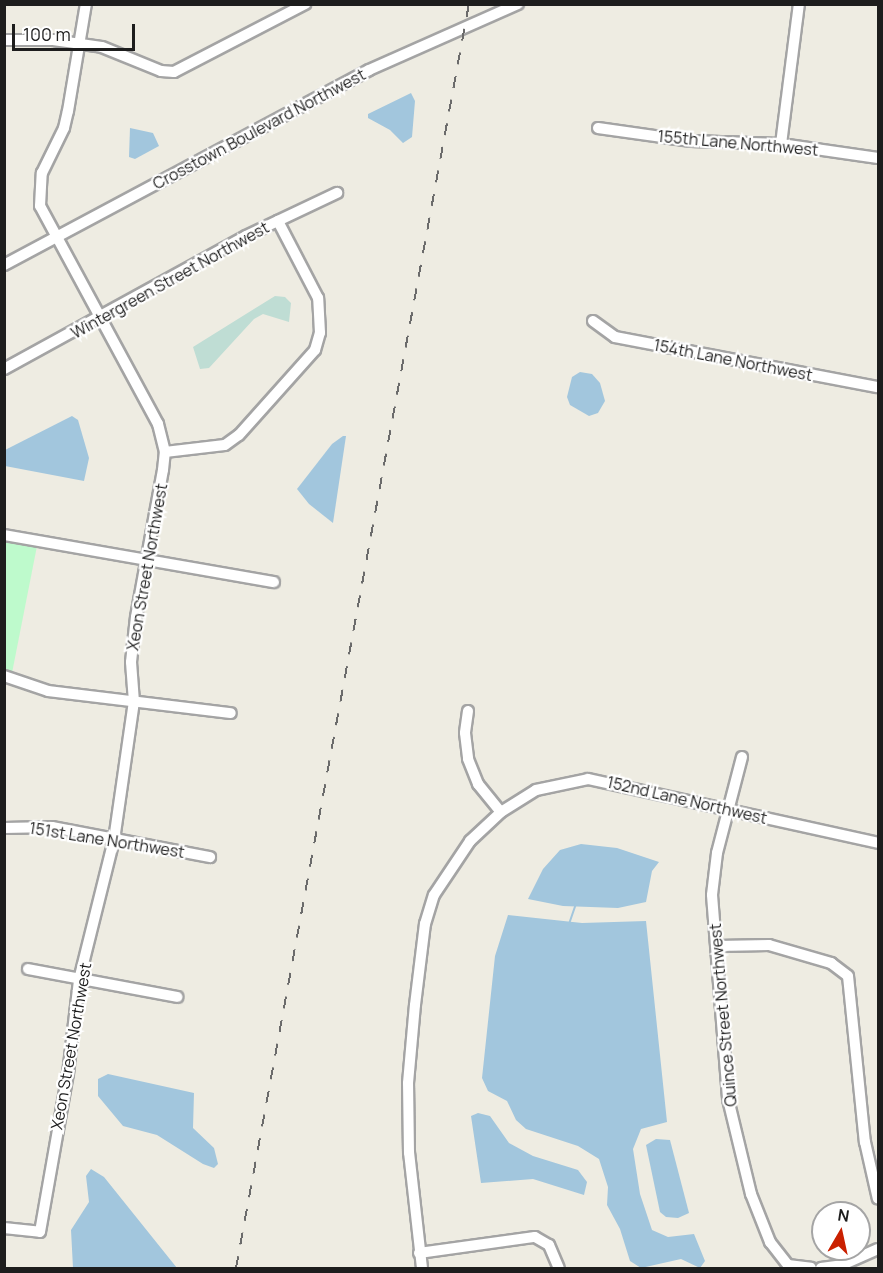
<!DOCTYPE html>
<html>
<head>
<meta charset="utf-8">
<style>
	body { margin:0 }
	#map { position:relative; width:883px; height:1273px; overflow:hidden; background:#eeece2; font-family:Manrope,sans-serif }
	div>[style] { position:absolute }
	.wetland>* { inset:0; background:#bfddd4 }
	.park>* { inset:0; background:#befacc }
	.water>* { inset:0; background:#a2c6dd }
	.stream>* { height:2px; margin:-1px; padding:0 1px; transform-origin:1px; border-radius:1px; background:#a2c6dd }
	.roads { filter:drop-shadow(2px 0 #a4a4a4) drop-shadow(-2px 0 #a4a4a4) drop-shadow(0 2px #a4a4a4) drop-shadow(0 -2px #a4a4a4) }
	.minor>* { height:10px; margin:-5px; padding:0 5px; transform-origin:5px; border-radius:5px; background:#fff }
	.rail>* { height:2px; margin-top:-1px; transform-origin:0; background:repeating-linear-gradient(90deg,#6b6b6b 0 12px,transparent 0 24px) }
	span { translate:-50% -50%; white-space:nowrap; text-align:center; line-height:1.15; -webkit-text-stroke:4.5px #fff; paint-order:stroke }
	.street-label { font-size:16px; color:#1d1d1d }
	.frame { position:absolute; inset:0; border:6px solid #1d1d1d; pointer-events:none }
	.north { position:absolute; left:811px; top:1201px; width:60px; height:60px; box-sizing:border-box; background:#fff; border:2px solid #a5a5a5; border-radius:50%; rotate:9deg; font-size:16px; font-weight:700; line-height:24px; text-align:center; color:#1d1d1d }
	.north::after { content:''; display:block; margin:auto; width:21px; height:27px; background:#ca2000; clip-path:polygon(50% 0,100% 100%,50% 72%,0 100%) }
	.scale { position:absolute; left:12px; top:24px; width:123px; height:27px; box-sizing:border-box; border:3px solid #1d1d1d; border-top:0; padding-left:8px; font-size:18px; line-height:21px; white-space:nowrap; color:#1d1d1d; -webkit-text-stroke:4px #fff; paint-order:stroke }
</style>
</head>
<body>
<div id="map">
	<div class="wetland">
		<div style="clip-path:polygon(275px 296px,285px 297px,291px 303px,289px 322px,263px 314px,254px 319px,209px 368px,200px 369px,193px 347px)"></div>
	</div>
	<div class="park">
		<div style="clip-path:polygon(4px 540px,37px 546px,12px 673px,5px 670px)"></div>
	</div>
	<div class="water">
		<div style="clip-path:polygon(411px 93px,415px 101px,412px 137px,403px 143px,390px 130px,368px 118px,368px 114px)"></div>
		<div style="clip-path:polygon(130px 128px,153px 133px,159px 146px,135px 159px,129px 157px)"></div>
		<div style="clip-path:polygon(580px 372px,592px 374px,600px 383px,605px 401px,598px 413px,589px 416px,570px 405px,567px 397px,572px 377px)"></div>
		<div style="clip-path:polygon(72px 416px,78px 420px,89px 458px,84px 481px,5px 466px,5px 450px)"></div>
		<div style="clip-path:polygon(343px 436px,346px 436px,333px 523px,309px 504px,297px 489px,332px 444px)"></div>
		<div style="clip-path:polygon(581px 844px,617px 848px,659px 862px,652px 871px,646px 902px,618px 908px,563px 906px,528px 899px,543px 869px,560px 850px)"></div>
		<div style="clip-path:polygon(508px 915px,582px 923px,646px 921px,667px 1122px,641px 1129px,633px 1149px,640px 1194px,652px 1230px,668px 1237px,694px 1234px,705px 1261px,700px 1268px,681px 1259px,641px 1268px,630px 1261px,620px 1229px,607px 1205px,608px 1187px,599px 1159px,578px 1146px,526px 1129px,516px 1120px,507px 1101px,488px 1091px,482px 1078px,495px 956px)"></div>
		<div style="clip-path:polygon(108px 1074px,194px 1093px,193px 1128px,214px 1148px,218px 1164px,214px 1168px,203px 1164px,157px 1135px,123px 1126px,98px 1096px,98px 1079px)"></div>
		<div style="clip-path:polygon(478px 1113px,490px 1116px,509px 1143px,533px 1156px,578px 1170px,587px 1182px,584px 1195px,533px 1179px,481px 1183px,471px 1116px)"></div>
		<div style="clip-path:polygon(656px 1139px,670px 1140px,689px 1213px,678px 1218px,666px 1217px,660px 1212px,646px 1145px)"></div>
		<div style="clip-path:polygon(91px 1169px,104px 1177px,177px 1268px,73px 1268px,71px 1230px,89px 1202px,86px 1176px)"></div>
	</div>
	<div class="stream">
		<div style="left:569px;top:924px;width:21px;rotate:-71deg"></div>
	</div>
	<div class="roads">
		<div class="minor">
			<div style="left:4px;top:40px;width:49px"></div>
			<div style="left:53px;top:40px;width:49px;rotate:8.1deg"></div>
			<div style="left:102px;top:47px;width:64px;rotate:22.1deg"></div>
			<div style="left:161px;top:71px;width:13px;rotate:4deg"></div>
			<div style="left:174px;top:72px;width:148px;rotate:-27.4deg"></div>
			<div style="left:598px;top:128px;width:94px;rotate:8deg"></div>
			<div style="left:691px;top:141px;width:90px;rotate:1.9deg"></div>
			<div style="left:781px;top:144px;width:98px;rotate:8.2deg"></div>
			<div style="left:781px;top:144px;width:141px;rotate:-82.7deg"></div>
			<div style="left:4px;top:265px;width:414px;rotate:-28.1deg"></div>
			<div style="left:369px;top:70px;width:163px;rotate:-23.9deg"></div>
			<div style="left:593px;top:321px;width:27px;rotate:36deg"></div>
			<div style="left:615px;top:337px;width:268px;rotate:10.8deg"></div>
			<div style="left:4px;top:369px;width:276px;rotate:-28.8deg"></div>
			<div style="left:246px;top:236px;width:101px;rotate:-25.3deg"></div>
			<div style="left:165px;top:452px;width:60px;rotate:-6.7deg"></div>
			<div style="left:225px;top:445px;width:17px;rotate:-36deg"></div>
			<div style="left:239px;top:435px;width:114px;rotate:-48.2deg"></div>
			<div style="left:315px;top:350px;width:18px;rotate:-74deg"></div>
			<div style="left:320px;top:333px;width:35px;rotate:-93deg"></div>
			<div style="left:318px;top:298px;width:87px;rotate:-117.5deg"></div>
			<div style="left:4px;top:535px;width:274px;rotate:9.9deg"></div>
			<div style="left:4px;top:676px;width:46px;rotate:18.8deg"></div>
			<div style="left:48px;top:691px;width:184px;rotate:6.9deg"></div>
			<div style="left:468px;top:711px;width:22px;rotate:98deg"></div>
			<div style="left:465px;top:733px;width:26px;rotate:83deg"></div>
			<div style="left:468px;top:759px;width:27px;rotate:68deg"></div>
			<div style="left:478px;top:784px;width:36px;rotate:51deg"></div>
			<div style="left:742px;top:757px;width:99px;rotate:104.6deg"></div>
			<div style="left:717px;top:853px;width:42px;rotate:96.8deg"></div>
			<div style="left:712px;top:895px;width:205px;rotate:85.5deg"></div>
			<div style="left:728px;top:1099px;width:98px;rotate:76.4deg"></div>
			<div style="left:751px;top:1194px;width:52px;rotate:68.4deg"></div>
			<div style="left:770px;top:1242px;width:29px;rotate:52deg"></div>
			<div style="left:4px;top:828px;width:48px;rotate:-1.2deg"></div>
			<div style="left:52px;top:827px;width:161px;rotate:10.8deg"></div>
			<div style="left:718px;top:946px;width:51px;rotate:-1.1deg"></div>
			<div style="left:769px;top:945px;width:65px;rotate:16.2deg"></div>
			<div style="left:831px;top:963px;width:21px;rotate:37deg"></div>
			<div style="left:848px;top:976px;width:167px;rotate:84.2deg"></div>
			<div style="left:865px;top:1142px;width:58px;rotate:77.2deg"></div>
			<div style="left:28px;top:969px;width:152px;rotate:10.6deg"></div>
			<div style="left:4px;top:1228px;width:36px;rotate:6deg"></div>
			<div style="left:40px;top:1232px;width:160px;rotate:-80deg"></div>
			<div style="left:68px;top:1074px;width:95px;rotate:-83.3deg"></div>
			<div style="left:79px;top:980px;width:144px;rotate:-76deg"></div>
			<div style="left:114px;top:840px;width:139px;rotate:-81.8deg"></div>
			<div style="left:134px;top:702px;width:40px;rotate:-94.3deg"></div>
			<div style="left:131px;top:662px;width:45px;rotate:-83.7deg"></div>
			<div style="left:136px;top:617px;width:149px;rotate:-79.6deg"></div>
			<div style="left:163px;top:470px;width:18px;rotate:-84deg"></div>
			<div style="left:165px;top:452px;width:29px;rotate:-104deg"></div>
			<div style="left:158px;top:424px;width:248px;rotate:-118.4deg"></div>
			<div style="left:40px;top:206px;width:33px;rotate:-87deg"></div>
			<div style="left:42px;top:173px;width:50px;rotate:-63.9deg"></div>
			<div style="left:64px;top:128px;width:17px;rotate:-77deg"></div>
			<div style="left:68px;top:111px;width:109px;rotate:-80.5deg"></div>
			<div style="left:419px;top:1253px;width:117px;rotate:-7.9deg"></div>
			<div style="left:535px;top:1237px;width:16px;rotate:30deg"></div>
			<div style="left:549px;top:1245px;width:25px;rotate:67deg"></div>
			<div style="left:788px;top:1265px;width:23px;rotate:7deg"></div>
			<div style="left:422px;top:1268px;width:116px;rotate:-96.4deg"></div>
			<div style="left:409px;top:1153px;width:70px;rotate:-90.8deg"></div>
			<div style="left:408px;top:1083px;width:78px;rotate:-84.9deg"></div>
			<div style="left:415px;top:1005px;width:82px;rotate:-83deg"></div>
			<div style="left:425px;top:924px;width:30px;rotate:-73deg"></div>
			<div style="left:434px;top:895px;width:65px;rotate:-56.3deg"></div>
			<div style="left:470px;top:841px;width:42px;rotate:-43.1deg"></div>
			<div style="left:501px;top:812px;width:41px;rotate:-32.2deg"></div>
			<div style="left:536px;top:790px;width:53px;rotate:-11.9deg"></div>
			<div style="left:588px;top:779px;width:297px;rotate:12.4deg"></div>
			<div style="left:821px;top:1268px;width:21px;rotate:-8deg"></div>
			<div style="left:842px;top:1265px;width:39px;rotate:-24deg"></div>
		</div>
	</div>
	<div class="rail">
		<div style="left:236px;top:1268px;width:1285px;rotate:-79.56deg"></div>
	</div>
	<div class="street-label">
		<span style="left:259px;top:129px;rotate:-28deg">Crosstown Boulevard Northwest</span>
		<span style="left:738px;top:143px;rotate:5deg">155th Lane Northwest</span>
		<span style="left:170px;top:280px;rotate:-29deg">Wintergreen Street Northwest</span>
		<span style="left:733px;top:360px;rotate:11deg">154th Lane Northwest</span>
		<span style="left:147px;top:567px;rotate:-80deg">Xeon Street Northwest</span>
		<span style="left:687px;top:800px;rotate:13deg">152nd Lane Northwest</span>
		<span style="left:107px;top:840px;rotate:9deg">151st Lane Northwest</span>
		<span style="left:723px;top:1015px;rotate:-95deg">Quince Street Northwest</span>
		<span style="left:71px;top:1046px;rotate:-80deg">Xeon Street Northwest</span>
	</div>
	<div class="frame"></div>
	<div class="north">N</div>
	<div class="scale">100 m</div>
</div>
</body>
</html>
